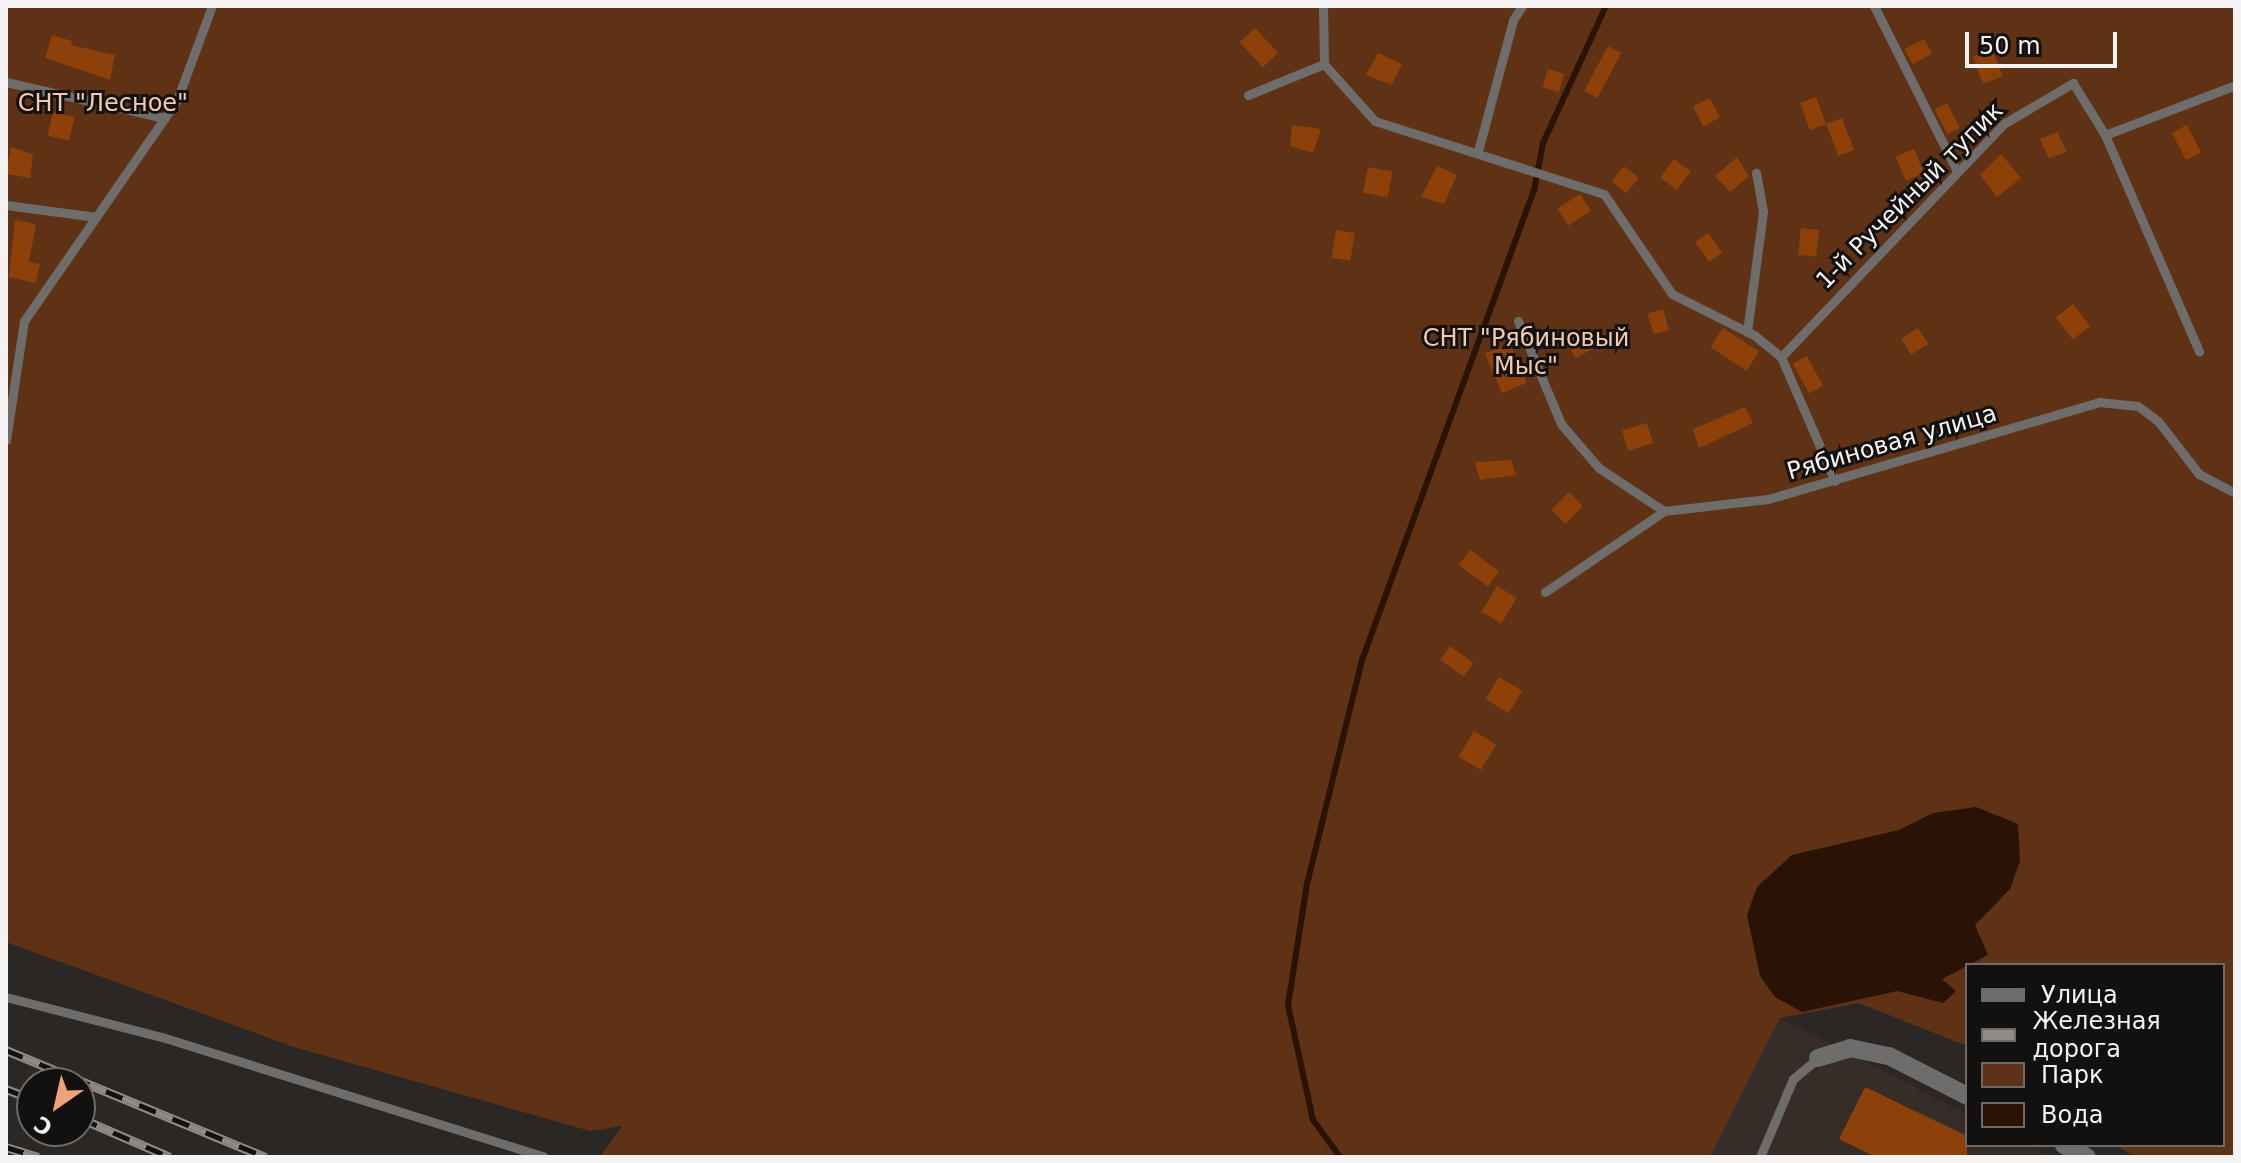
<!DOCTYPE html>
<html>
<head>
<meta charset="utf-8">
<style>
	body { margin:0 }
	#map { position:relative; width:2241px; height:1163px; overflow:hidden; background:#2b2725; font-family:"DejaVu Sans",sans-serif }
	div>[style] { position:absolute }
	.built>* { inset:0; background:#372d28 }
	.green>* { inset:0; background:#5f3216 }
	.water>* { inset:0; background:#2a1204 }
	.stream>* { height:6px; margin:-3px; padding:0 3px; transform-origin:3px; border-radius:3px; background:#2a1204 }
	.building>* { inset:0; background:#8d4108; transform-origin:0 0 }
	.service>* { height:9px; margin:-4.5px; padding:0 4.5px; transform-origin:4.5px; border-radius:4.5px; background:#6f6d6c }
	.minor>* { height:18px; margin:-9px; padding:0 9px; transform-origin:9px; border-radius:9px; background:#6f6d6c }
	.rail>* { height:9px; margin-top:-4.5px; transform-origin:0; background:repeating-linear-gradient(90deg,#121110 0 18px,#8e8b89 0 36px); box-sizing:border-box; border-block:2px solid #8e8b89 }
	span { translate:-50% -50%; white-space:nowrap; text-align:center; line-height:1.15; -webkit-text-stroke:6px #121110; paint-order:stroke }
	.park-label { font-size:24px; color:#f5c9b1 }
	.street-label { font-size:24px; color:#f5f3f1 }
	.frame { position:absolute; inset:0; border:8px solid #f5f3f1; pointer-events:none }
	.legend { position:absolute; left:1965px; top:963px; width:260px; height:184px; box-sizing:border-box; background:#121110; border:2px solid #6d6b6a; margin:0; padding:10px 14px; list-style:none; font-size:24px; color:#f5f3f1 }
	.legend li { display:flex; align-items:center; gap:16px; height:40px }
	.legend b { width:40px; border:2px solid #6d6b6a }
	.north { position:absolute; left:16px; top:1067px; width:80px; height:80px; box-sizing:border-box; background:#121110; border:2px solid #6d6b6a; border-radius:50%; rotate:214deg; font-size:22px; font-weight:700; line-height:32px; text-align:center; color:#f5f3f1 }
	.north::after { content:''; display:block; margin:auto; width:28px; height:36px; background:#efa378; clip-path:polygon(50% 0,100% 100%,50% 72%,0 100%) }
	.scale { position:absolute; left:1965px; top:32px; width:152px; height:36px; box-sizing:border-box; border:4px solid #f5f3f1; border-top:0; padding-left:10px; font-size:24px; line-height:28px; white-space:nowrap; color:#f5f3f1; -webkit-text-stroke:6px #121110; paint-order:stroke }
</style>
</head>
<body>
<div id="map">
	<div class="built">
		<div style="clip-path:polygon(1780px 1018px,1967px 1114px,1967px 1145px,2027px 1145px,2051px 1157px,1710px 1157px)"></div>
	</div>
	<div class="green">
		<div style="clip-path:polygon(6px 6px,2235px 6px,2235px 1157px,2137px 1157px,2115px 1145px,2223px 1145px,2223px 965px,1967px 965px,1967px 1046px,1859px 1003px,1780px 1018px,1710px 1157px,600px 1157px,622px 1126px,590px 1131px,294px 1047px,6px 942px)"></div>
	</div>
	<div class="water">
		<div style="clip-path:polygon(1976px 807px,2018px 824px,2020px 861px,2010px 889px,1975px 925px,1988px 955px,1942px 979px,1956px 991px,1943px 1003px,1897px 991px,1802px 1012px,1775px 997px,1760px 976px,1747px 915px,1757px 887px,1792px 855px,1899px 830px,1933px 813px)"></div>
	</div>
	<div class="stream">
		<div style="left:1340px;top:1157px;width:46px;rotate:-126.1deg"></div>
		<div style="left:1313px;top:1120px;width:118px;rotate:-102.3deg"></div>
		<div style="left:1288px;top:1005px;width:122px;rotate:-81.1deg"></div>
		<div style="left:1307px;top:884px;width:231px;rotate:-76.2deg"></div>
		<div style="left:1362px;top:660px;width:500px;rotate:-69.9deg"></div>
		<div style="left:1534px;top:191px;width:49px;rotate:-79.4deg"></div>
		<div style="left:1543px;top:143px;width:151px;rotate:-65.3deg"></div>
	</div>
	<div class="building">
		<div style="left:1255px;top:28px;width:34px;height:21px;rotate:47deg"></div>
		<div style="clip-path:polygon(52px 35px,72px 41px,71px 45px,115px 55px,110px 80px,45px 58px)"></div>
		<div style="left:1924px;top:39px;width:17px;height:22px;rotate:62deg"></div>
		<div style="left:1608px;top:46px;width:15px;height:51px;rotate:28deg"></div>
		<div style="left:1992px;top:49px;width:29px;height:21px;rotate:68deg"></div>
		<div style="clip-path:polygon(1378px 53px,1402px 64px,1392px 85px,1366px 75px)"></div>
		<div style="left:1548px;top:69px;width:17px;height:19px;rotate:17deg"></div>
		<div style="left:1816px;top:97px;width:29px;height:17px;rotate:70deg"></div>
		<div style="left:1710px;top:98px;width:22px;height:19px;rotate:63deg"></div>
		<div style="left:1947px;top:103px;width:28px;height:14px;rotate:63deg"></div>
		<div style="left:53px;top:112px;width:22px;height:24px;rotate:13deg"></div>
		<div style="left:1842px;top:118px;width:34px;height:17px;rotate:69deg"></div>
		<div style="clip-path:polygon(1292px 125px,1321px 129px,1313px 153px,1290px 146px)"></div>
		<div style="left:2187px;top:125px;width:31px;height:17px;rotate:63deg"></div>
		<div style="clip-path:polygon(2057px 132px,2067px 152px,2049px 158px,2040px 139px)"></div>
		<div style="clip-path:polygon(11px 147px,33px 154px,30px 178px,6px 174px)"></div>
		<div style="left:1914px;top:149px;width:26px;height:20px;rotate:67deg"></div>
		<div style="clip-path:polygon(2001px 154px,2021px 178px,1997px 197px,1980px 175px)"></div>
		<div style="clip-path:polygon(1737px 157px,1749px 176px,1730px 192px,1715px 176px)"></div>
		<div style="left:1674px;top:159px;width:21px;height:23px;rotate:37deg"></div>
		<div style="clip-path:polygon(1437px 166px,1457px 175px,1444px 204px,1421px 197px)"></div>
		<div style="left:1624px;top:166px;width:19px;height:20px;rotate:39deg"></div>
		<div style="left:1368px;top:167px;width:25px;height:26px;rotate:11deg"></div>
		<div style="left:1580px;top:194px;width:20px;height:27px;rotate:57deg"></div>
		<div style="clip-path:polygon(15px 220px,36px 224px,29px 262px,40px 264px,36px 283px,9px 277px)"></div>
		<div style="left:1801px;top:228px;width:18px;height:27px;rotate:6deg"></div>
		<div style="left:1336px;top:230px;width:19px;height:28px;rotate:9deg"></div>
		<div style="left:1708px;top:233px;width:24px;height:16px;rotate:54deg"></div>
		<div style="left:2073px;top:304px;width:28px;height:22px;rotate:52deg"></div>
		<div style="left:1663px;top:309px;width:22px;height:16px;rotate:74deg"></div>
		<div style="left:1581px;top:328px;width:24px;height:19px;rotate:62deg"></div>
		<div style="left:1723px;top:328px;width:43px;height:23px;rotate:33deg"></div>
		<div style="left:1918px;top:328px;width:19px;height:20px;rotate:58deg"></div>
		<div style="left:1510px;top:343px;width:43px;height:27px;rotate:67deg"></div>
		<div style="left:1807px;top:356px;width:34px;height:16px;rotate:62deg"></div>
		<div style="clip-path:polygon(1745px 407px,1753px 423px,1699px 448px,1693px 429px)"></div>
		<div style="left:1647px;top:423px;width:21px;height:26px;rotate:73deg"></div>
		<div style="clip-path:polygon(1511px 460px,1516px 475px,1480px 480px,1475px 462px)"></div>
		<div style="left:1569px;top:492px;width:20px;height:25px;rotate:45deg"></div>
		<div style="left:1470px;top:550px;width:36px;height:19px;rotate:36deg"></div>
		<div style="left:1497px;top:586px;width:23px;height:30px;rotate:31deg"></div>
		<div style="left:1450px;top:646px;width:29px;height:17px;rotate:36deg"></div>
		<div style="left:1499px;top:677px;width:27px;height:26px;rotate:31deg"></div>
		<div style="left:1474px;top:731px;width:26px;height:30px;rotate:31deg"></div>
		<div style="clip-path:polygon(1865px 1087px,1967px 1136px,1967px 1157px,1876px 1157px,1839px 1139px)"></div>
	</div>
	<div class="service">
		<div style="left:1323px;top:6px;width:58px;rotate:89deg"></div>
		<div style="left:1324px;top:64px;width:76px;rotate:48.2deg"></div>
		<div style="left:1375px;top:121px;width:240px;rotate:17.7deg"></div>
		<div style="left:1604px;top:194px;width:121px;rotate:55.8deg"></div>
		<div style="left:1672px;top:294px;width:92px;rotate:26.6deg"></div>
		<div style="left:1754px;top:335px;width:35px;rotate:39deg"></div>
		<div style="left:1781px;top:357px;width:135px;rotate:66.5deg"></div>
		<div style="left:1874px;top:6px;width:185px;rotate:63.3deg"></div>
		<div style="left:6px;top:82px;width:163px;rotate:12.8deg"></div>
		<div style="left:1248px;top:95px;width:82px;rotate:-22.2deg"></div>
		<div style="left:2105px;top:135px;width:236px;rotate:66.5deg"></div>
		<div style="left:1478px;top:151px;width:136px;rotate:-75deg"></div>
		<div style="left:1513px;top:20px;width:17px;rotate:-57deg"></div>
		<div style="left:6px;top:205px;width:91px;rotate:7.6deg"></div>
		<div style="left:1518px;top:321px;width:112px;rotate:67.3deg"></div>
		<div style="left:1561px;top:424px;width:58px;rotate:49.2deg"></div>
		<div style="left:1599px;top:468px;width:78px;rotate:33.5deg"></div>
		<div style="left:1747px;top:332px;width:121px;rotate:-82.4deg"></div>
		<div style="left:1763px;top:212px;width:40px;rotate:-100deg"></div>
		<div style="left:1781px;top:357px;width:324px;rotate:-46.3deg"></div>
		<div style="left:2005px;top:123px;width:79px;rotate:-30.5deg"></div>
		<div style="left:2073px;top:83px;width:61px;rotate:58.4deg"></div>
		<div style="left:2105px;top:135px;width:139px;rotate:-21deg"></div>
		<div style="left:6px;top:440px;width:120px;rotate:-81.4deg"></div>
		<div style="left:24px;top:321px;width:269px;rotate:-55.3deg"></div>
		<div style="left:177px;top:100px;width:100px;rotate:-69.6deg"></div>
		<div style="left:1545px;top:592px;width:144px;rotate:-34.2deg"></div>
		<div style="left:1664px;top:511px;width:105px;rotate:-6.6deg"></div>
		<div style="left:1768px;top:499px;width:345px;rotate:-16.3deg"></div>
		<div style="left:2099px;top:402px;width:39px;rotate:6deg"></div>
		<div style="left:2138px;top:406px;width:25px;rotate:37deg"></div>
		<div style="left:2158px;top:421px;width:67px;rotate:52.3deg"></div>
		<div style="left:2199px;top:474px;width:41px;rotate:27.8deg"></div>
		<div style="left:6px;top:997px;width:161px;rotate:14.4deg"></div>
		<div style="left:162px;top:1037px;width:400px;rotate:17.4deg"></div>
		<div style="left:1760px;top:1157px;width:85px;rotate:-67.1deg"></div>
		<div style="left:1793px;top:1079px;width:33px;rotate:-40deg"></div>
	</div>
	<div class="minor">
		<div style="left:1818px;top:1058px;width:34px;rotate:-17deg"></div>
		<div style="left:1850px;top:1048px;width:40px;rotate:12deg"></div>
		<div style="left:1889px;top:1056px;width:88px;rotate:27.1deg"></div>
		<div style="left:2064px;top:1145px;width:26px;rotate:28deg"></div>
	</div>
	<div class="rail">
		<div style="left:6px;top:1050px;width:281px;rotate:22.4deg"></div>
		<div style="left:6px;top:1089px;width:28px;rotate:21deg"></div>
		<div style="left:80px;top:1118px;width:98px;rotate:23.4deg"></div>
		<div style="left:6px;top:1147px;width:34px;rotate:17deg"></div>
	</div>
	<div class="park-label">
		<span style="left:103px;top:104px">СНТ "Лесное"</span>
		<span style="left:1526px;top:353px">СНТ "Рябиновый<br>Мыс"</span>
	</div>
	<div class="street-label">
		<span style="left:1910px;top:196px;rotate:-45deg">1-й Ручейный тупик</span>
		<span style="left:1892px;top:443px;rotate:-16deg">Рябиновая улица</span>
	</div>
	<div class="frame"></div>
	<ul class="legend">
	<li><b style="height:10px;background:#6f6d6c"></b>Улица</li>
	<li><b style="height:10px;background:#8e8b89"></b>Железная дорога</li>
	<li><b style="height:22px;background:#5f3216"></b>Парк</li>
	<li><b style="height:22px;background:#2a1204"></b>Вода</li>
	</ul>
	<div class="north">С</div>
	<div class="scale">50 m</div>
</div>
</body>
</html>
